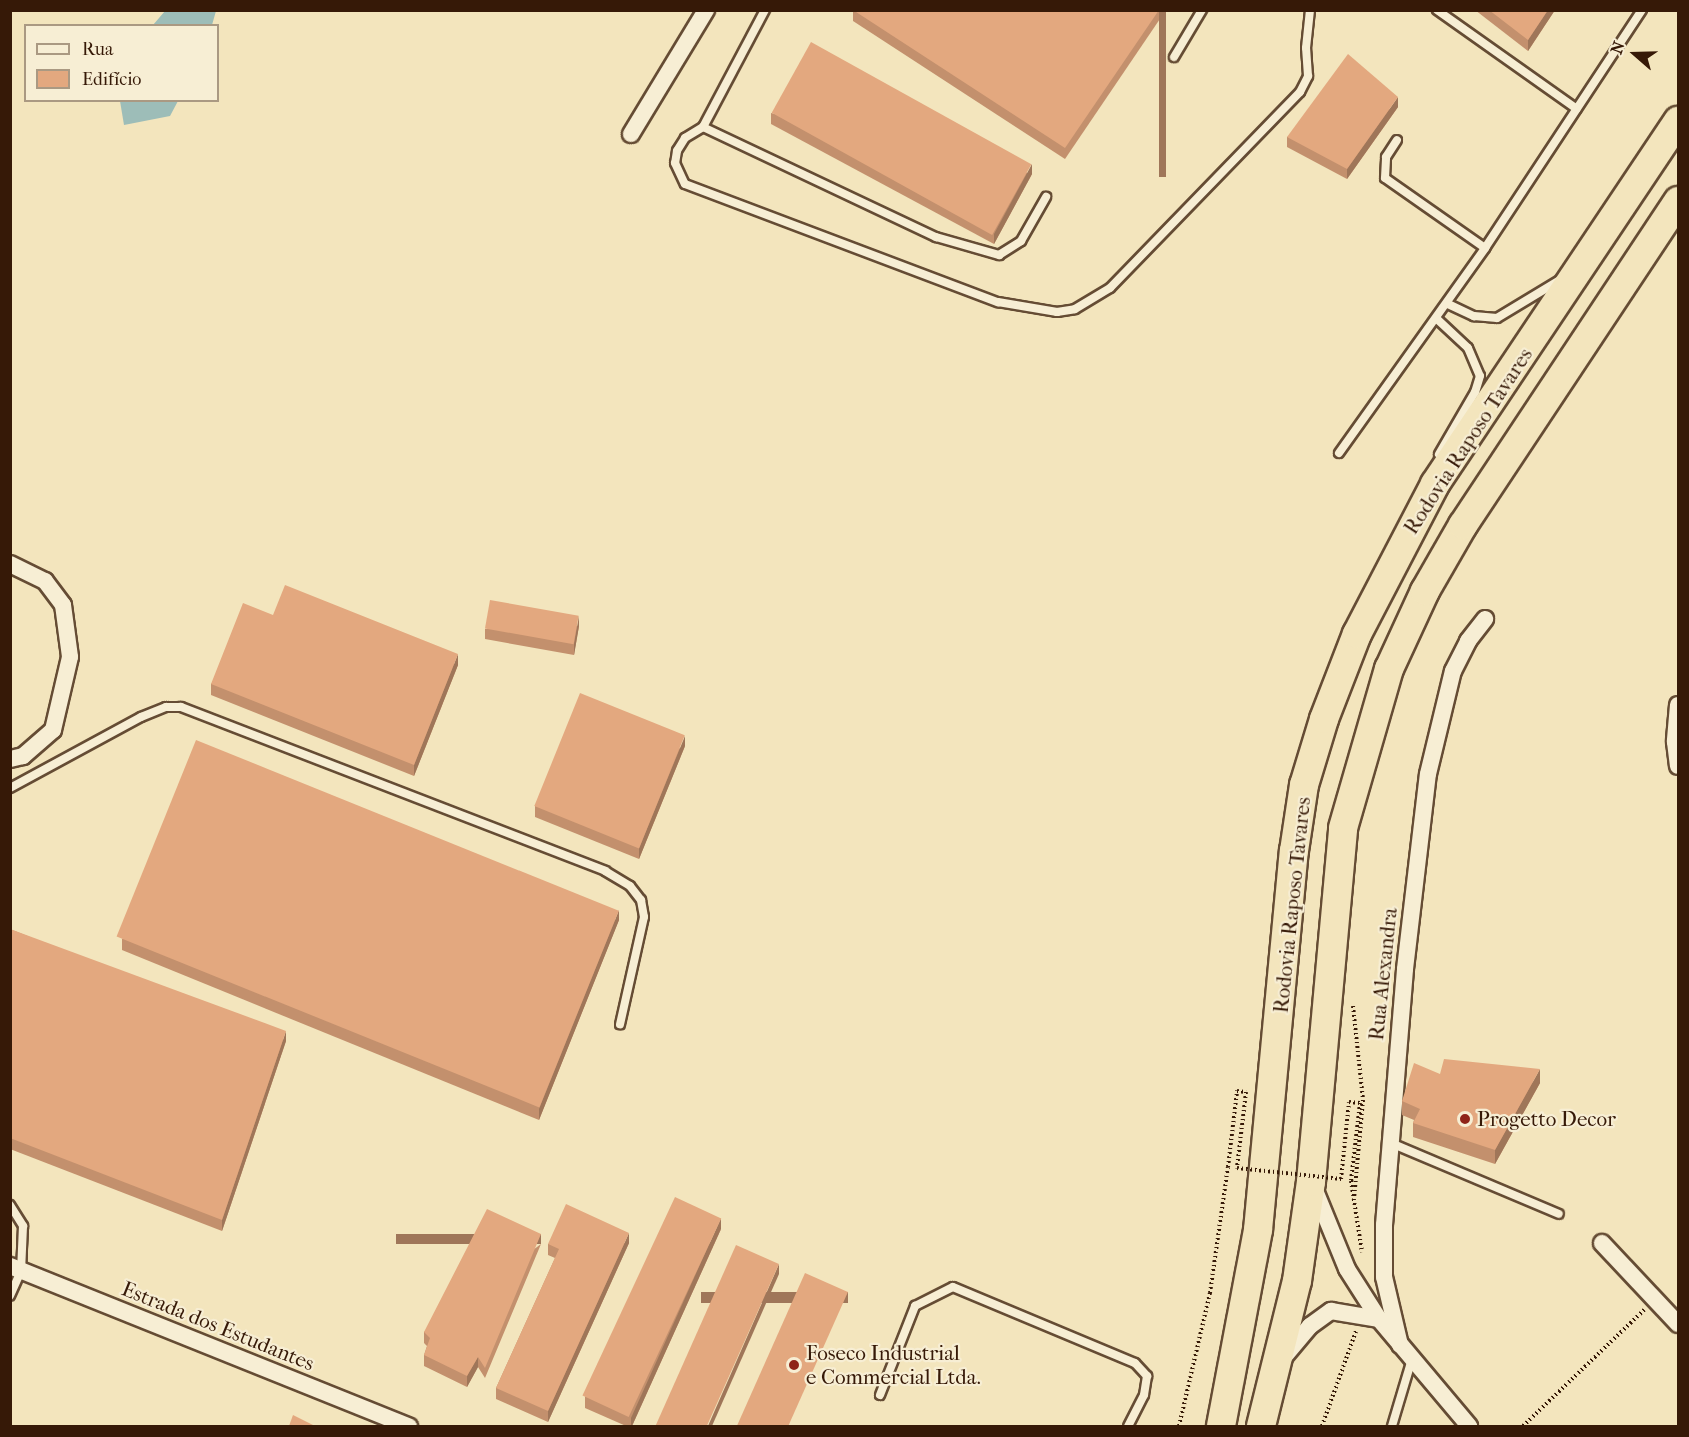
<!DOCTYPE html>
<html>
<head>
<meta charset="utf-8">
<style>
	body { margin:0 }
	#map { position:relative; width:1689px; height:1437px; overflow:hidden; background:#f3e5bd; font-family:"IM FELL French Canon",serif }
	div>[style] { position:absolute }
	.water>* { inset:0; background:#9dbdb8 }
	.path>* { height:4px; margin-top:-2px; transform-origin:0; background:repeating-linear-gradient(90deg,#361907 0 1.5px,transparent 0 4.5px) }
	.roads { filter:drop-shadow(2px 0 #654c34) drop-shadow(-2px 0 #654c34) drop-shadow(0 2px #654c34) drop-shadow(0 -2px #654c34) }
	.service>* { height:8px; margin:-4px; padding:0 4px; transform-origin:4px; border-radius:4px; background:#f7eed4 }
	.minor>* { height:16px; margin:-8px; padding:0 8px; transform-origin:8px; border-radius:8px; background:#f7eed4 }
	.motorway>* { height:28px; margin:-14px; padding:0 14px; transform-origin:14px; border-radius:14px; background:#f3e5bd }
	.path-bridge>* { height:4px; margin-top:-2px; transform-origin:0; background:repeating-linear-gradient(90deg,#361907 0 1.5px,transparent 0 4.5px) }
	.wall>* { inset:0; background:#c3906d }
	.shaded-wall>* { inset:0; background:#9f7659; transform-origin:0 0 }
	.building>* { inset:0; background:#e3a87f; transform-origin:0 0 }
	.dots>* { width:16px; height:16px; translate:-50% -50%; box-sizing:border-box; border:3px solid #f7eed4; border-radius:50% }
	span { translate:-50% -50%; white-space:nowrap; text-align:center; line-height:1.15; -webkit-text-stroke:4.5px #f7eed4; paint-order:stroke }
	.street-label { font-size:21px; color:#361907 }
	.poi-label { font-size:21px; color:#361907 }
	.left { translate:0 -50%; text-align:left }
	.frame { position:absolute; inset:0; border:12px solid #361907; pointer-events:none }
	.legend { position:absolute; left:24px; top:24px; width:195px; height:78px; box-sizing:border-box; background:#f7eed4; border:2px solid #aa9982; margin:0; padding:8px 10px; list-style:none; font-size:18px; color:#361907 }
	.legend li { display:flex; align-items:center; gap:12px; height:30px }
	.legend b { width:30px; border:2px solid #aa9982 }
	.north { position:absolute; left:1605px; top:24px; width:60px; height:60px; -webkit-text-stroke:4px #f7eed4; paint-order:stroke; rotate:290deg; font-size:16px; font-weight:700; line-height:24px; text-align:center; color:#361907 }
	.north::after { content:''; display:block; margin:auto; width:21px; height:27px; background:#361907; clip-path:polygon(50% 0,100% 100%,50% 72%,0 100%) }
</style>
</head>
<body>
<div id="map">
	<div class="water">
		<div style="clip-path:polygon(165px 11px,165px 10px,216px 11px,212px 25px,153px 25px)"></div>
		<div style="clip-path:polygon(120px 101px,120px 100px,178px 101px,170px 116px,124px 125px)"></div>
	</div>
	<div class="path">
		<div style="left:1353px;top:1006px;width:95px;rotate:83.9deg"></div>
		<div style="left:1363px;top:1100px;width:99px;rotate:95.2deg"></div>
		<div style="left:1351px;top:1181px;width:72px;rotate:81.2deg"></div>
		<div style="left:1179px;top:1426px;width:137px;rotate:-76.9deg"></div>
		<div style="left:1210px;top:1293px;width:127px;rotate:-81.9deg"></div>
		<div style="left:1322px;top:1426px;width:101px;rotate:-70.3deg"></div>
		<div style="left:1523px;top:1426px;width:168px;rotate:-43.8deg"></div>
	</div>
	<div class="roads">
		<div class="service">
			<div style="left:765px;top:10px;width:132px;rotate:117.9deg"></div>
			<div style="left:703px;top:127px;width:258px;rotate:25.3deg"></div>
			<div style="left:936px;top:237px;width:66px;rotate:15.9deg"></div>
			<div style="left:999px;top:255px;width:26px;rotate:-32deg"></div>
			<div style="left:1021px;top:241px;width:51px;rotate:-60.4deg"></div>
			<div style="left:1437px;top:10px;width:171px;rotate:35.3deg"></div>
			<div style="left:1174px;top:57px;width:55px;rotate:-59.2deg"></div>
			<div style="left:703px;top:127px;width:21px;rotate:149deg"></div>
			<div style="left:685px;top:138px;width:15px;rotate:122deg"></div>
			<div style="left:677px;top:151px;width:12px;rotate:99deg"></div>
			<div style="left:675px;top:163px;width:23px;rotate:65deg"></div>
			<div style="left:685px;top:184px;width:335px;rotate:20.7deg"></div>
			<div style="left:998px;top:302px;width:60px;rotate:9.6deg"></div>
			<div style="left:1057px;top:312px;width:18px;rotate:-9deg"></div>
			<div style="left:1075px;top:309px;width:41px;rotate:-31deg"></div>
			<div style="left:1110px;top:288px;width:273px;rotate:-45.9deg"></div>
			<div style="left:1300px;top:92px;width:18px;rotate:-63deg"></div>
			<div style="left:1308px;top:76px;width:28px;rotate:-94deg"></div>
			<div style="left:1306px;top:48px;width:38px;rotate:-84deg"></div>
			<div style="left:1485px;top:248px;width:285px;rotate:-56.6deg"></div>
			<div style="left:1448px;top:304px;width:29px;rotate:25deg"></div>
			<div style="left:1474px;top:316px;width:23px;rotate:5deg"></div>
			<div style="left:1497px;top:318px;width:74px;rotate:-31.1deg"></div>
			<div style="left:1437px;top:319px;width:42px;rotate:43.1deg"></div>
			<div style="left:1468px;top:348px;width:30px;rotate:67deg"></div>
			<div style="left:1480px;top:376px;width:17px;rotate:107deg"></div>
			<div style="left:1475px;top:392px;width:72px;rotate:120.1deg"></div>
			<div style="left:1339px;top:453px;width:252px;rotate:-54.5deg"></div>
			<div style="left:1485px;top:248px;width:122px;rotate:-145deg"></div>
			<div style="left:1385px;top:178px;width:21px;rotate:-87deg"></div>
			<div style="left:1386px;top:157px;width:20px;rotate:-57deg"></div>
			<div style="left:10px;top:788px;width:149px;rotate:-28.5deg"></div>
			<div style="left:141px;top:717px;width:27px;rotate:-22deg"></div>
			<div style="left:166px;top:707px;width:15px"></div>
			<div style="left:181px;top:707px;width:455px;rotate:21.1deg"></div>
			<div style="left:605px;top:871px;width:29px;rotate:31deg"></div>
			<div style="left:630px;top:886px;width:18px;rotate:52deg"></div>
			<div style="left:641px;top:900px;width:17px;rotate:80deg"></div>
			<div style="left:644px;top:917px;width:110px;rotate:102.6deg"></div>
			<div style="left:1391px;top:1143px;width:182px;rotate:22.9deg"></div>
			<div style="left:10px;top:1205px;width:25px;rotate:58deg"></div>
			<div style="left:23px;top:1226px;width:45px;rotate:92.5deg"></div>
			<div style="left:21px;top:1271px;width:27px;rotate:114deg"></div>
			<div style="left:880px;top:1395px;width:96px;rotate:-68.5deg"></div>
			<div style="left:915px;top:1306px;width:42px;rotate:-26.6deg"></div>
			<div style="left:953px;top:1287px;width:197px;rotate:22.7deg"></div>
			<div style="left:1135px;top:1363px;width:18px;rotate:47deg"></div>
			<div style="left:1147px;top:1376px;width:19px;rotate:99deg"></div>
			<div style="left:1144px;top:1395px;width:35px;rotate:117deg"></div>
			<div style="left:1392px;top:1426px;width:70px;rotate:-73.4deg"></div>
		</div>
		<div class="minor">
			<div style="left:631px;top:134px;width:145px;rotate:-58.8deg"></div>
			<div style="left:10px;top:564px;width:39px;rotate:26deg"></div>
			<div style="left:45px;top:581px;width:30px;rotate:53deg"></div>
			<div style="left:63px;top:605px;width:52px;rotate:82.3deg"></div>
			<div style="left:70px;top:657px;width:75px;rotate:103.1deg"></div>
			<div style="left:53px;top:730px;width:40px;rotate:139deg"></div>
			<div style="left:23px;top:756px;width:13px;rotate:167deg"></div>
			<div style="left:1678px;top:705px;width:37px;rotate:95deg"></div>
			<div style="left:1675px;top:742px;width:24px;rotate:83deg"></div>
			<div style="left:1314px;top:1188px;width:87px;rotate:67.8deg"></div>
			<div style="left:1347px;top:1269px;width:59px;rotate:57.4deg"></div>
			<div style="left:1379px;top:1319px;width:140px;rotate:49.9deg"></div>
			<div style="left:1602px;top:1243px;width:111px;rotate:46.8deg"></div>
			<div style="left:10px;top:1266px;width:430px;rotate:21.9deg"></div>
			<div style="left:1400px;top:1345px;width:70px;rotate:-103.2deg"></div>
			<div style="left:1384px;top:1277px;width:52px;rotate:-90deg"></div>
			<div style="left:1384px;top:1225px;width:257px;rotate:-85.3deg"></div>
			<div style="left:1405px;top:969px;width:196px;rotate:-83.3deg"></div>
			<div style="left:1428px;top:774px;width:106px;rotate:-76.4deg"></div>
			<div style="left:1453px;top:671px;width:34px;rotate:-63deg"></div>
			<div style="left:1468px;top:641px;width:28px;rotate:-52deg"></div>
			<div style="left:1283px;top:1358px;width:42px;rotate:-49.8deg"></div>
			<div style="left:1310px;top:1326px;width:26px;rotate:-36deg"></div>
			<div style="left:1331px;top:1311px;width:49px;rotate:9.5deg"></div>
		</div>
		<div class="motorway">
			<div style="left:1221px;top:1426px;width:199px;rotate:-79.3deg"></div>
			<div style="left:1258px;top:1230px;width:381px;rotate:-84.6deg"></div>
			<div style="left:1294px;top:851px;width:67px;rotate:-81.4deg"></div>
			<div style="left:1304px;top:785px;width:69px;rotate:-73.1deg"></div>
			<div style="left:1324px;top:719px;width:91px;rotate:-68.8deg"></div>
			<div style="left:1357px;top:634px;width:169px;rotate:-62.5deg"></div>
			<div style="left:1435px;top:484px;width:437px;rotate:-56.2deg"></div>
			<div style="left:1261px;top:1426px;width:149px;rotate:-76.1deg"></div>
			<div style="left:1297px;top:1281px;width:100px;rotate:-82deg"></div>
			<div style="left:1311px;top:1182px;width:355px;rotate:-84.8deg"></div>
			<div style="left:1343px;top:828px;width:166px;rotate:-73.9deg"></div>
			<div style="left:1389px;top:669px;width:86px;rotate:-65.2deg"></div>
			<div style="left:1425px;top:591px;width:76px;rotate:-60.1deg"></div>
			<div style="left:1463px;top:525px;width:389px;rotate:-56.4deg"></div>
		</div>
	</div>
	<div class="path-bridge">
		<div style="left:1228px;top:1167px;width:77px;rotate:-83.2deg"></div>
		<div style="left:1237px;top:1091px;width:9px;rotate:6deg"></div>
		<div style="left:1246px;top:1092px;width:77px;rotate:96.8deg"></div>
		<div style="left:1237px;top:1168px;width:105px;rotate:6deg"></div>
		<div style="left:1341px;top:1179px;width:77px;rotate:-84.1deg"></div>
		<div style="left:1349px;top:1102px;width:11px;rotate:5deg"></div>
		<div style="left:1360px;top:1103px;width:79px;rotate:96.6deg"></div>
	</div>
	<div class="wall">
		<div style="clip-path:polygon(1166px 10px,1065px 159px,853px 21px,853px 11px)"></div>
		<div style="clip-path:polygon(1475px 10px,1555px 10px,1528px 51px)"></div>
		<div style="clip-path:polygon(1398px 107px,1347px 179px,1287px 147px,1287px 137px)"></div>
		<div style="clip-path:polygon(771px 113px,1032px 174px,994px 244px,771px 124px)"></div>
		<div style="clip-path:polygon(273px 615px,458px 665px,414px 776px,211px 695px,211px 684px)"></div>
		<div style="clip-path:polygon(579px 626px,574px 655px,485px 639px,485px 629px)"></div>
		<div style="clip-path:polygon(685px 746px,639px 859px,535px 817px,535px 806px)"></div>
		<div style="clip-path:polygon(619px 920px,539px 1120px,122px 950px,122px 939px)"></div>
		<div style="clip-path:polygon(10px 929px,286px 1041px,222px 1231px,10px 1149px)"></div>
		<div style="clip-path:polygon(1440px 1074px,1540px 1083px,1495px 1164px,1413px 1137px,1413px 1123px,1414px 1120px,1402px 1115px,1402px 1101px)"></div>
		<div style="clip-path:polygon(721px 1229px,632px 1426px,626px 1426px,585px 1408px,585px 1397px)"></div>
		<div style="clip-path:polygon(629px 1243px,548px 1422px,496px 1399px,496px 1388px,555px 1258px,548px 1255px,548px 1244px)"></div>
		<div style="clip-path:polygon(541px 1244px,485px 1378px,478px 1367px,467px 1387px,424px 1366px,424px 1355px,427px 1346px,424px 1343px,424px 1332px)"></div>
	</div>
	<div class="shaded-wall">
		<div style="left:1159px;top:10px;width:7px;height:167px"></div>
		<div style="clip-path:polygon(1548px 10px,1555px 10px,1528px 51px,1528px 40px)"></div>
		<div style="clip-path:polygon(1398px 97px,1398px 107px,1347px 179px,1347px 169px)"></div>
		<div style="clip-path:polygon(1032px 164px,1032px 174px,994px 244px,994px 234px)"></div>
		<div style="clip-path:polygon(579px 616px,579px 626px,574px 655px,574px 644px)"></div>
		<div style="clip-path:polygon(458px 654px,458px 665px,414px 776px,414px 765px)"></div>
		<div style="clip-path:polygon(685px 736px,685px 746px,639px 859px,639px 848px)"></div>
		<div style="clip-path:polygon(619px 910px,619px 920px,539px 1120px,539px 1109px)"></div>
		<div style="clip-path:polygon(286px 1031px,286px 1041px,222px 1231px,222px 1220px)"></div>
		<div style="clip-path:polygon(1540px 1069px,1540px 1083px,1495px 1164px,1495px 1150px)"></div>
		<div style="clip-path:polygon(721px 1218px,721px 1229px,632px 1426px,631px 1426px,631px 1418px)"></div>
		<div style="clip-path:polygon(629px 1233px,629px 1243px,548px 1422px,548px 1411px)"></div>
		<div style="left:541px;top:1234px;width:10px;height:145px;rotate:90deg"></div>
		<div style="clip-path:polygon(779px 1264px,779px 1274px,712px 1426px,708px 1426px)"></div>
		<div style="left:848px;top:1292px;width:11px;height:147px;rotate:90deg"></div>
		<div style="clip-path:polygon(478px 1357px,478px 1367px,467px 1387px,467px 1376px)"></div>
	</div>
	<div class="building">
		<div style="clip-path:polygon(853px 10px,1159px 10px,1065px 148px)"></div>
		<div style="clip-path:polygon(1489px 10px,1548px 10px,1528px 40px)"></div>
		<div style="left:811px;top:42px;width:252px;height:81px;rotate:29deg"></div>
		<div style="clip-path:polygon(1348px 54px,1398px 97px,1347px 169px,1287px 137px)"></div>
		<div style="clip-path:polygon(285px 585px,458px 654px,414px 765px,211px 684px,243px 603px,273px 615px)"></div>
		<div style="left:490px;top:600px;width:90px;height:29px;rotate:10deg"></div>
		<div style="left:580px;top:693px;width:113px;height:122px;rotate:22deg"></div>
		<div style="left:196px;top:740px;width:456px;height:212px;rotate:22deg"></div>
		<div style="clip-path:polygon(10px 929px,286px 1031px,222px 1220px,10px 1138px)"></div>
		<div style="clip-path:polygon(1444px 1059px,1540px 1069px,1495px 1150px,1413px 1123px,1420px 1109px,1402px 1101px,1414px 1063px,1440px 1074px)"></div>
		<div style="left:675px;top:1197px;width:51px;height:219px;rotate:25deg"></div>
		<div style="clip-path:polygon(566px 1204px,629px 1233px,548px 1411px,496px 1388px,559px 1249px,548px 1244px)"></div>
		<div style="clip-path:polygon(487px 1209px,541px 1234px,485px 1368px,478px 1357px,467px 1376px,424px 1355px,430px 1338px,424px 1332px)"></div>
		<div style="left:736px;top:1245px;width:47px;height:198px;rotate:24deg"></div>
		<div style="left:805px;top:1273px;width:47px;height:168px;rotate:24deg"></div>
		<div style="clip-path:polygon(293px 1415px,315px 1426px,289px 1426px)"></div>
	</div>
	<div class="dots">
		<div style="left:1465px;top:1119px;background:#8f2418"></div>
		<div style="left:794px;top:1365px;background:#8f2418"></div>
	</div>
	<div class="street-label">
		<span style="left:1468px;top:441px;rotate:-57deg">Rodovia Raposo Tavares</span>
		<span style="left:1292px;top:905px;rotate:-84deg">Rodovia Raposo Tavares</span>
		<span style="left:1383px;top:974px;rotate:-84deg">Rua Alexandra</span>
		<span style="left:218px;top:1326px;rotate:22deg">Estrada dos Estudantes</span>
	</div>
	<div class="poi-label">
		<span class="left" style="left:1477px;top:1119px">Progetto Decor</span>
		<span class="left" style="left:806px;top:1365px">Foseco Industrial<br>e Commercial Ltda.</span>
	</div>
	<div class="frame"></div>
	<ul class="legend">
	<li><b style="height:8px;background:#f7eed4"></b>Rua</li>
	<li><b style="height:16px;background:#e3a87f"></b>Edifício</li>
	</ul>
	<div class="north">N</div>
</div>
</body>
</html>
